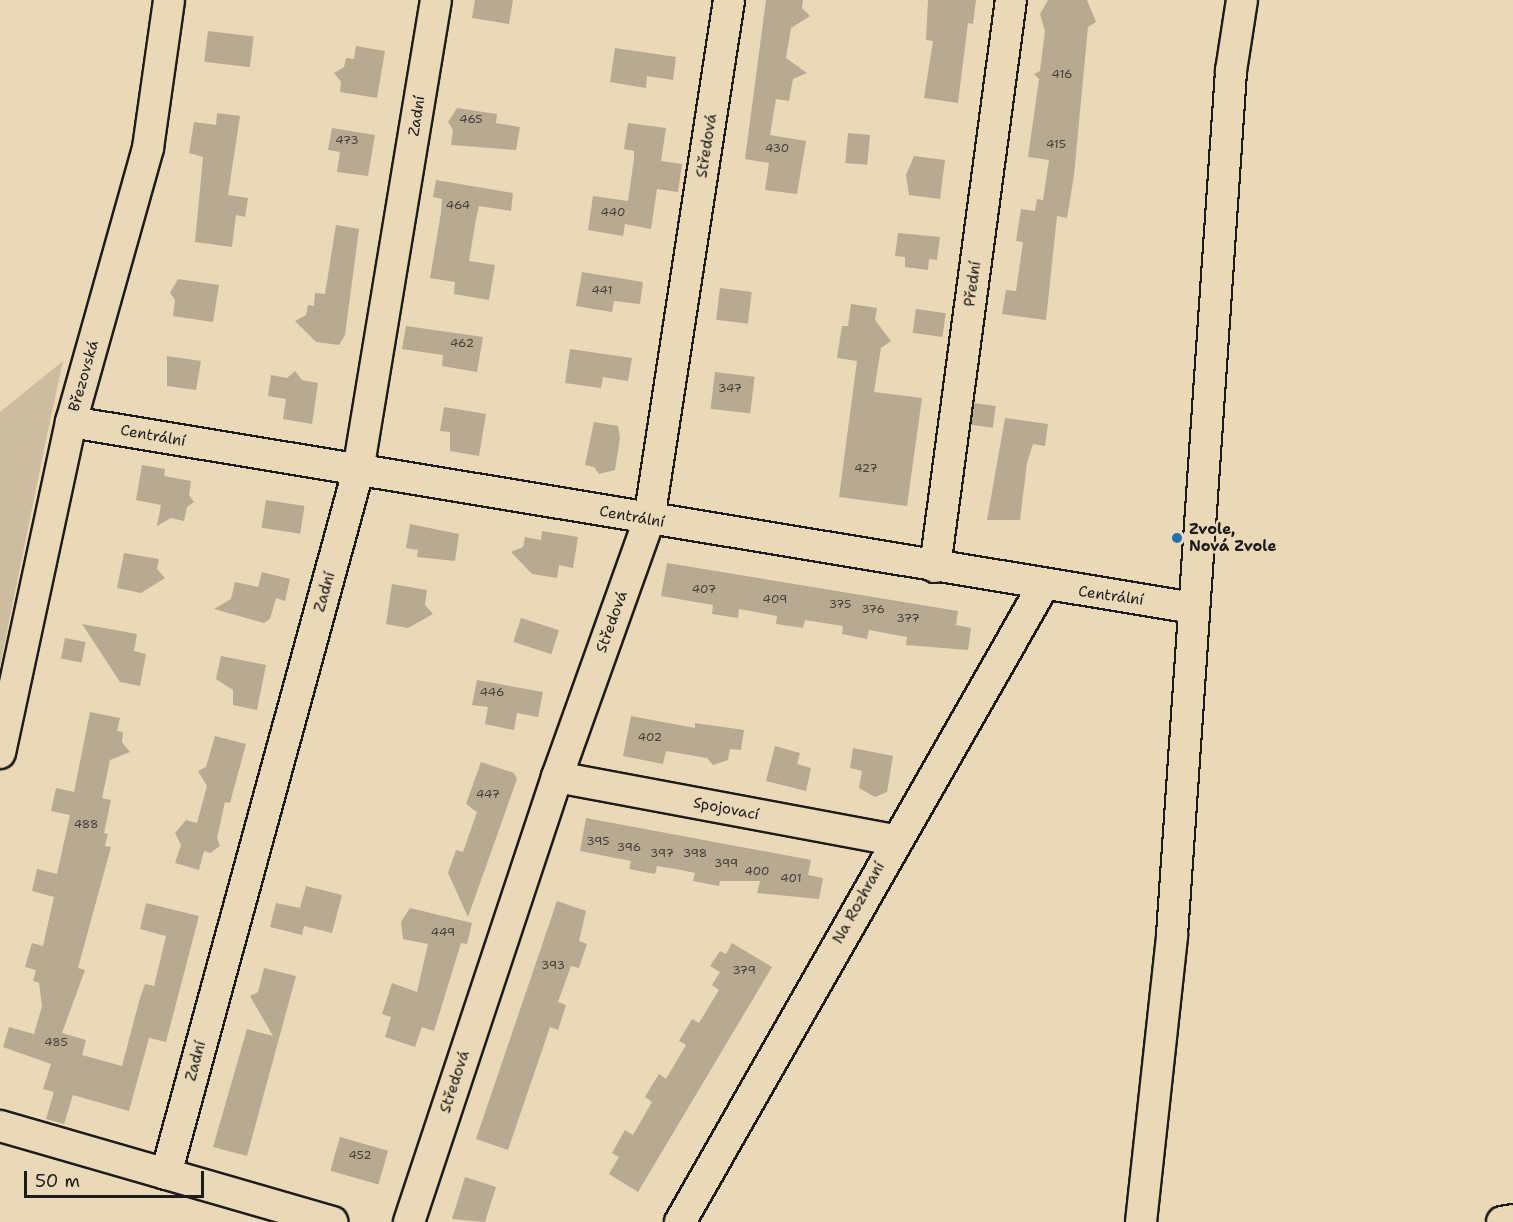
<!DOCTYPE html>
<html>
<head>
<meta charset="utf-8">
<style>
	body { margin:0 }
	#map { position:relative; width:1513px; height:1222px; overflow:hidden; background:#ead9b6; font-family:"Shantell Sans",sans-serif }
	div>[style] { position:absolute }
	.green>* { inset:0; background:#ccbda0 }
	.building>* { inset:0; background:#b7aa90; transform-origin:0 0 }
	.roads { filter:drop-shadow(2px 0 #1c1c1c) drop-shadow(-2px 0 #1c1c1c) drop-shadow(0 2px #1c1c1c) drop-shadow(0 -2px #1c1c1c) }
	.minor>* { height:30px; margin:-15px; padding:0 15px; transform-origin:15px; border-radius:15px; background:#ead9b6 }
	.dots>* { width:16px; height:16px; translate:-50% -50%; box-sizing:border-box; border:3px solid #ead9b6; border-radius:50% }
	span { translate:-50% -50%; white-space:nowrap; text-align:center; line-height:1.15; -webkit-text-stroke:5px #ead9b6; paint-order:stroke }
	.number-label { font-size:12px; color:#434039 }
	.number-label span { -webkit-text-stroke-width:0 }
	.street-label { font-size:15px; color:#1c1c1c }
	.poi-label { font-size:15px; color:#1c1c1c; font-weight:700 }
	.left { translate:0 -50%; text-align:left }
	.scale { position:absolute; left:24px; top:1171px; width:180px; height:27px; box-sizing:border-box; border:3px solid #1c1c1c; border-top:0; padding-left:8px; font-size:18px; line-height:21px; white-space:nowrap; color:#1c1c1c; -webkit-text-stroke:4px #ead9b6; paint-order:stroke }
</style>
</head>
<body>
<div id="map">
	<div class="green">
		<div style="clip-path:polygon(63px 361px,47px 435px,0 666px,0 412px)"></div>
	</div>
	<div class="building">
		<div style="clip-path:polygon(475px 0,513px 0,509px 24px,472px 18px)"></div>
		<div style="clip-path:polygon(766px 0,803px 0,802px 8px,810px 16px,791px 28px,786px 58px,807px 73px,793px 79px,789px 101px,776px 99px,770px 135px,806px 141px,797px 194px,765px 190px,769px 163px,745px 159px)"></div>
		<div style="clip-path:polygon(928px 0,976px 0,973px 24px,968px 23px,958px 103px,924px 98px,933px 41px,926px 40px)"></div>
		<div style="clip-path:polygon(1048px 0,1087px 0,1096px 22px,1088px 27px,1074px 175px,1067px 218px,1057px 216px,1046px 320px,1002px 314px,1006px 290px,1016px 291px,1023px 242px,1016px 241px,1021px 209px,1035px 211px,1037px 199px,1043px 200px,1049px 160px,1028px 157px,1039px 79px,1034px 74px,1040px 71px,1045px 31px,1040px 14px)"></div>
		<div style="left:208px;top:31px;width:46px;height:31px;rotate:7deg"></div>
		<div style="clip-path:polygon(356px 46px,385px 51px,377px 98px,340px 92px,341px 82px,334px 73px,344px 67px,346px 58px,354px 59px)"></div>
		<div style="clip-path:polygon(615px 48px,676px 57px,673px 80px,647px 76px,646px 88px,610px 82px)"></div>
		<div style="clip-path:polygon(457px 108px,497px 114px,496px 123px,520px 127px,516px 150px,451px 145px,453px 130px,448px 122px)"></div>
		<div style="clip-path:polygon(217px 113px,240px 116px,228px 195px,248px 198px,245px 217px,236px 215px,232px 247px,195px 242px,203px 157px,189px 153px,194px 122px,216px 125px)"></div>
		<div style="clip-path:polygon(628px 123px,666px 128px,661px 161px,682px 164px,678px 192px,657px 189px,651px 229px,625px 224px,623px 236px,588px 230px,593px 196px,628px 201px,634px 159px,634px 151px,624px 149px)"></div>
		<div style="clip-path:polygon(332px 128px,375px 135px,368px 176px,337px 172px,340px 152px,328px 150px)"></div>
		<div style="left:848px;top:133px;width:22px;height:30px;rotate:5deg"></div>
		<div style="clip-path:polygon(914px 156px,945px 160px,940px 199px,909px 195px,906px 175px)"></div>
		<div style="clip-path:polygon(436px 180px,513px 193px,511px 211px,479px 206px,476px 219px,469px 261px,495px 265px,489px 300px,454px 294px,455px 282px,430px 278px,441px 213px,442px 199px,433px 197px)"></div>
		<div style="clip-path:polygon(336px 225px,359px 229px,345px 335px,339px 345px,316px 342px,295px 321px,306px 315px,308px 305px,314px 306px,315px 293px,325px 294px)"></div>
		<div style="clip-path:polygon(898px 233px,940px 237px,937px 260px,929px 259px,928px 270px,905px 267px,905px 257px,895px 256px)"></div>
		<div style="clip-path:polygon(582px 272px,643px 282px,640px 304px,614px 301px,612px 312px,576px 306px)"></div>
		<div style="clip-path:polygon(178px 279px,219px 285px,213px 322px,173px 316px,175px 300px,170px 293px)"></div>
		<div style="left:720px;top:288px;width:32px;height:32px;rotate:7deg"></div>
		<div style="clip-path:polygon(851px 304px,877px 308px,875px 320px,891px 341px,881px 348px,874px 392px,922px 398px,907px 506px,839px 497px,857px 361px,837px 358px,842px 326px,848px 326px)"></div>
		<div style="left:916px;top:309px;width:30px;height:24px;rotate:8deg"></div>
		<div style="clip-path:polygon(406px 326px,483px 337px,477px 372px,442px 366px,443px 355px,402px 349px)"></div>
		<div style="clip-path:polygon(570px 349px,632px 358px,628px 381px,603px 377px,601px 388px,565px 383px)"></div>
		<div style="clip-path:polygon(167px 356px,201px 361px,196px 390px,167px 386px)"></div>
		<div style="clip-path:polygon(295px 371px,302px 380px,318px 383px,312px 424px,283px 419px,286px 399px,268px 396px,271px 375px,287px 378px)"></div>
		<div style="left:715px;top:372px;width:40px;height:37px;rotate:7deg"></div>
		<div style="left:974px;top:403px;width:22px;height:22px;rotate:8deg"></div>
		<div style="clip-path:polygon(444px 407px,486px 414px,479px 456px,450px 451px,450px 432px,440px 431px)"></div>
		<div style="clip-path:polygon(1005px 418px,1048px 424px,1045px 446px,1033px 444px,1027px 463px,1020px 520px,987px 520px)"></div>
		<div style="clip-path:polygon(594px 422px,618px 426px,620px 438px,615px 470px,599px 474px,594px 467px,585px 465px)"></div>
		<div style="clip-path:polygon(142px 465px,165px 469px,164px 476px,191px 481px,189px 495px,194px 502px,187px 507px,184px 521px,171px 518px,157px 526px,161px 505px,136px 500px)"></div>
		<div style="left:266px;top:500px;width:39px;height:28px;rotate:9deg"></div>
		<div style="clip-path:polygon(410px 524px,459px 534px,455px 561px,417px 557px,418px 550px,406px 548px)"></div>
		<div style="clip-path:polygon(542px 531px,578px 537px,573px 568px,559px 565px,557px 578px,532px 574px,511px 552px,523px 547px,525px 537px,541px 540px)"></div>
		<div style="clip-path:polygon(124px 553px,159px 559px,157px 569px,165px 578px,141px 593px,117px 588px)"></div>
		<div style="clip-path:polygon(667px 563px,958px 611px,956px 625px,971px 628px,968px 650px,906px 645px,907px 637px,869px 630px,867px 639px,842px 634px,843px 626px,805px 620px,803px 628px,776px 624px,777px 616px,739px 609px,738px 618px,712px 614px,713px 605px,661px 596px)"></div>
		<div style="clip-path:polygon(262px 572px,290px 579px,285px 601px,276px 598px,270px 619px,264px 623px,214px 609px,231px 599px,235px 582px,258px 587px)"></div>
		<div style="clip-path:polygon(392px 584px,427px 590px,425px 605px,433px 614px,408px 628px,386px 624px)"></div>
		<div style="left:521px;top:618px;width:40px;height:25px;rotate:18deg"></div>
		<div style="clip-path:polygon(82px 624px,137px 634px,134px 651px,146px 654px,140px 686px,120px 682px)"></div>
		<div style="left:65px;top:638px;width:21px;height:21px;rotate:11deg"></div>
		<div style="clip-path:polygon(221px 656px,266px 665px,257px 710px,233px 705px,233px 690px,216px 679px)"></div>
		<div style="clip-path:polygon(477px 680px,543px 692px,538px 717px,517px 713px,514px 730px,485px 724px,488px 707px,472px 705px)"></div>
		<div style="clip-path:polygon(90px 712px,120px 718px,117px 731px,123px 732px,122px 742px,130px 752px,110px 760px,102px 798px,111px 800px,104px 833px,108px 834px,105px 846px,111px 847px,78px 968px,85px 970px,62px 1033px,86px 1040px,82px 1055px,122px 1066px,140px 998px,145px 984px,154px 986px,166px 936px,140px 929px,146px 903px,199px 916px,166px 1042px,149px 1038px,129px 1111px,73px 1095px,64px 1124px,46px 1119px,54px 1092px,43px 1089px,51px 1064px,3px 1047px,9px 1027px,34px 1034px,42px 1006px,39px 983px,33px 981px,36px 970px,25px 967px,32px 943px,43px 946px,54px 897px,32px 891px,37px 869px,57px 874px,70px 815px,51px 811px,56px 788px,74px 792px)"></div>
		<div style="clip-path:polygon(631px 716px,695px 728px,695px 723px,744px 730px,741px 750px,730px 749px,728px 760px,713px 765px,707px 758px,666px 751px,663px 764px,623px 756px)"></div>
		<div style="clip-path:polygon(215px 736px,246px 744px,230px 803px,225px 802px,217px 838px,220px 846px,210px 853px,204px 851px,199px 870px,175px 863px,181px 845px,175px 833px,186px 820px,197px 823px,207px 786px,198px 771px,206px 767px)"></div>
		<div style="clip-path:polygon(775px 746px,800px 753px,797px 764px,811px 768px,806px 791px,766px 781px)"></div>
		<div style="clip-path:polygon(853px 748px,893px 756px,887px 792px,875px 797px,859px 788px,862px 771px,850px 768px)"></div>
		<div style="clip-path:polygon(481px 762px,514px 773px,517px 779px,468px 917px,448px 873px,456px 850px,463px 852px,477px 812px,466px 804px)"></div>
		<div style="clip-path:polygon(586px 818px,811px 860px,808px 875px,823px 878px,819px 899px,757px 893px,760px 881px,720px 881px,719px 886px,693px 881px,695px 873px,676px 869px,657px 866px,655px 874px,629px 869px,631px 861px,580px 851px)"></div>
		<div style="clip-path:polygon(306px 886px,342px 895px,332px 933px,304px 926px,302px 935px,270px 927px,276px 903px,300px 908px)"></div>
		<div style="clip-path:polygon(557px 901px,586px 911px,579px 941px,587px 944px,579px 968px,571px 966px,558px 1002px,566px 1005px,558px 1030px,550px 1027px,508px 1150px,476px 1139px)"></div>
		<div style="clip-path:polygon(410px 908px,472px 923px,467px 944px,461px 943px,434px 1031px,422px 1027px,415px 1047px,385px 1037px,391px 1017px,382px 1014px,392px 983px,417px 992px,428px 944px,403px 939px,401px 922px)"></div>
		<div style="clip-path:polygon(732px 943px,772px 967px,638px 1192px,609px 1174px,619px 1157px,612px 1153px,625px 1130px,633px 1135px,652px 1102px,645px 1097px,652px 1085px,659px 1074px,666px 1079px,686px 1045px,679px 1041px,692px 1019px,699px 1023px,719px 990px,712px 985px,720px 972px,710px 966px,720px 951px,726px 954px)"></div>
		<div style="clip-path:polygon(264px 968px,296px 976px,247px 1156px,213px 1147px,247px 1029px,273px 1036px,250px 996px,258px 992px)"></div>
		<div style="left:340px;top:1137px;width:50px;height:35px;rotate:16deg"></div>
		<div style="clip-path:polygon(465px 1177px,496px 1187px,485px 1222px,452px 1219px)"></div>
	</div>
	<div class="roads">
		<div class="minor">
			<div style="left:71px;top:422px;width:1137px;rotate:9.41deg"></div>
			<div style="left:935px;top:567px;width:572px;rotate:-82.37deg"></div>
			<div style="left:0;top:753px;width:339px;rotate:-77.9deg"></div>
			<div style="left:71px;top:422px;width:285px;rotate:-74.3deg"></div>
			<div style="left:148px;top:148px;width:149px;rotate:-81.9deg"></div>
			<div style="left:557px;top:777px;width:344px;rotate:10.6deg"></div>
			<div style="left:0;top:1126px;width:346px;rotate:16.1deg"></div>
			<div style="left:166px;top:1174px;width:729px;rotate:-74.72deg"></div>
			<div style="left:358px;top:471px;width:477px;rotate:-80.6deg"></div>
			<div style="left:409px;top:1222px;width:469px;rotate:-71.6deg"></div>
			<div style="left:557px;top:777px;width:273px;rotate:-70.3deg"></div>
			<div style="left:649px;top:520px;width:526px;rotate:-81.25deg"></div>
			<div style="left:680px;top:1222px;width:732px;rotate:-60.28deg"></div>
			<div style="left:1141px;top:1222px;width:289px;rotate:-83.8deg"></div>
			<div style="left:1172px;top:935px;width:866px;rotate:-86.09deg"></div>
			<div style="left:1231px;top:71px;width:72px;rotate:-81.2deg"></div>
			<div style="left:1502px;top:1222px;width:11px;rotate:-10deg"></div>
		</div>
	</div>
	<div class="dots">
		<div style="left:1177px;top:538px;background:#1f6fb2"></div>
	</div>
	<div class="number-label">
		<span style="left:1062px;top:75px">416</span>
		<span style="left:471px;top:120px">465</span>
		<span style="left:347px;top:141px">473</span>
		<span style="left:1056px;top:145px">415</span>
		<span style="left:777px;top:149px">430</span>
		<span style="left:458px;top:206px">464</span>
		<span style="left:613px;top:213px">440</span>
		<span style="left:602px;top:291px">441</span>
		<span style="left:462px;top:344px">462</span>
		<span style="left:730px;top:389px">347</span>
		<span style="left:866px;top:469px">427</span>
		<span style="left:704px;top:590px">407</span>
		<span style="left:775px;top:600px">409</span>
		<span style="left:840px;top:605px">375</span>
		<span style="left:873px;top:610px">376</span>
		<span style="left:908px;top:619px">377</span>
		<span style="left:492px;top:693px">446</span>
		<span style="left:650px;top:738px">402</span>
		<span style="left:488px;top:795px">447</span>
		<span style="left:86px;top:825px">488</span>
		<span style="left:598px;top:842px">395</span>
		<span style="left:629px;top:848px">396</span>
		<span style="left:662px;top:854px">397</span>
		<span style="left:695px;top:854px">398</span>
		<span style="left:726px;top:864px">399</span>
		<span style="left:757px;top:872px">400</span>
		<span style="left:791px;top:879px">401</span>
		<span style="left:443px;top:933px">449</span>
		<span style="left:553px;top:966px">393</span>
		<span style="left:744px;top:971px">379</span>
		<span style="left:56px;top:1043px">485</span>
		<span style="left:360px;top:1156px">452</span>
	</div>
	<div class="street-label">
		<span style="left:417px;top:116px;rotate:-81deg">Zadní</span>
		<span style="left:707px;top:146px;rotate:-81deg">Středová</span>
		<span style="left:973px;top:284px;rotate:-82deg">Přední</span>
		<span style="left:84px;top:376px;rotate:-74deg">Březovská</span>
		<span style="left:153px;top:436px;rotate:10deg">Centrální</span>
		<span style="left:632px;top:517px;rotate:10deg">Centrální</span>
		<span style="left:325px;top:592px;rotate:-74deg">Zadní</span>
		<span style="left:1111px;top:596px;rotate:8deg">Centrální</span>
		<span style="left:612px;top:622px;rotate:-70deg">Středová</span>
		<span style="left:726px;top:809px;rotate:11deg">Spojovací</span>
		<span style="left:859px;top:903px;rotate:-61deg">Na Rozhraní</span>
		<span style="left:196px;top:1061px;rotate:-75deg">Zadní</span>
		<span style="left:455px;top:1082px;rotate:-72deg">Středová</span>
	</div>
	<div class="poi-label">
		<span class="left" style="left:1189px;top:538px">Zvole,<br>Nová Zvole</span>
	</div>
	<div class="scale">50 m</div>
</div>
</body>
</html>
